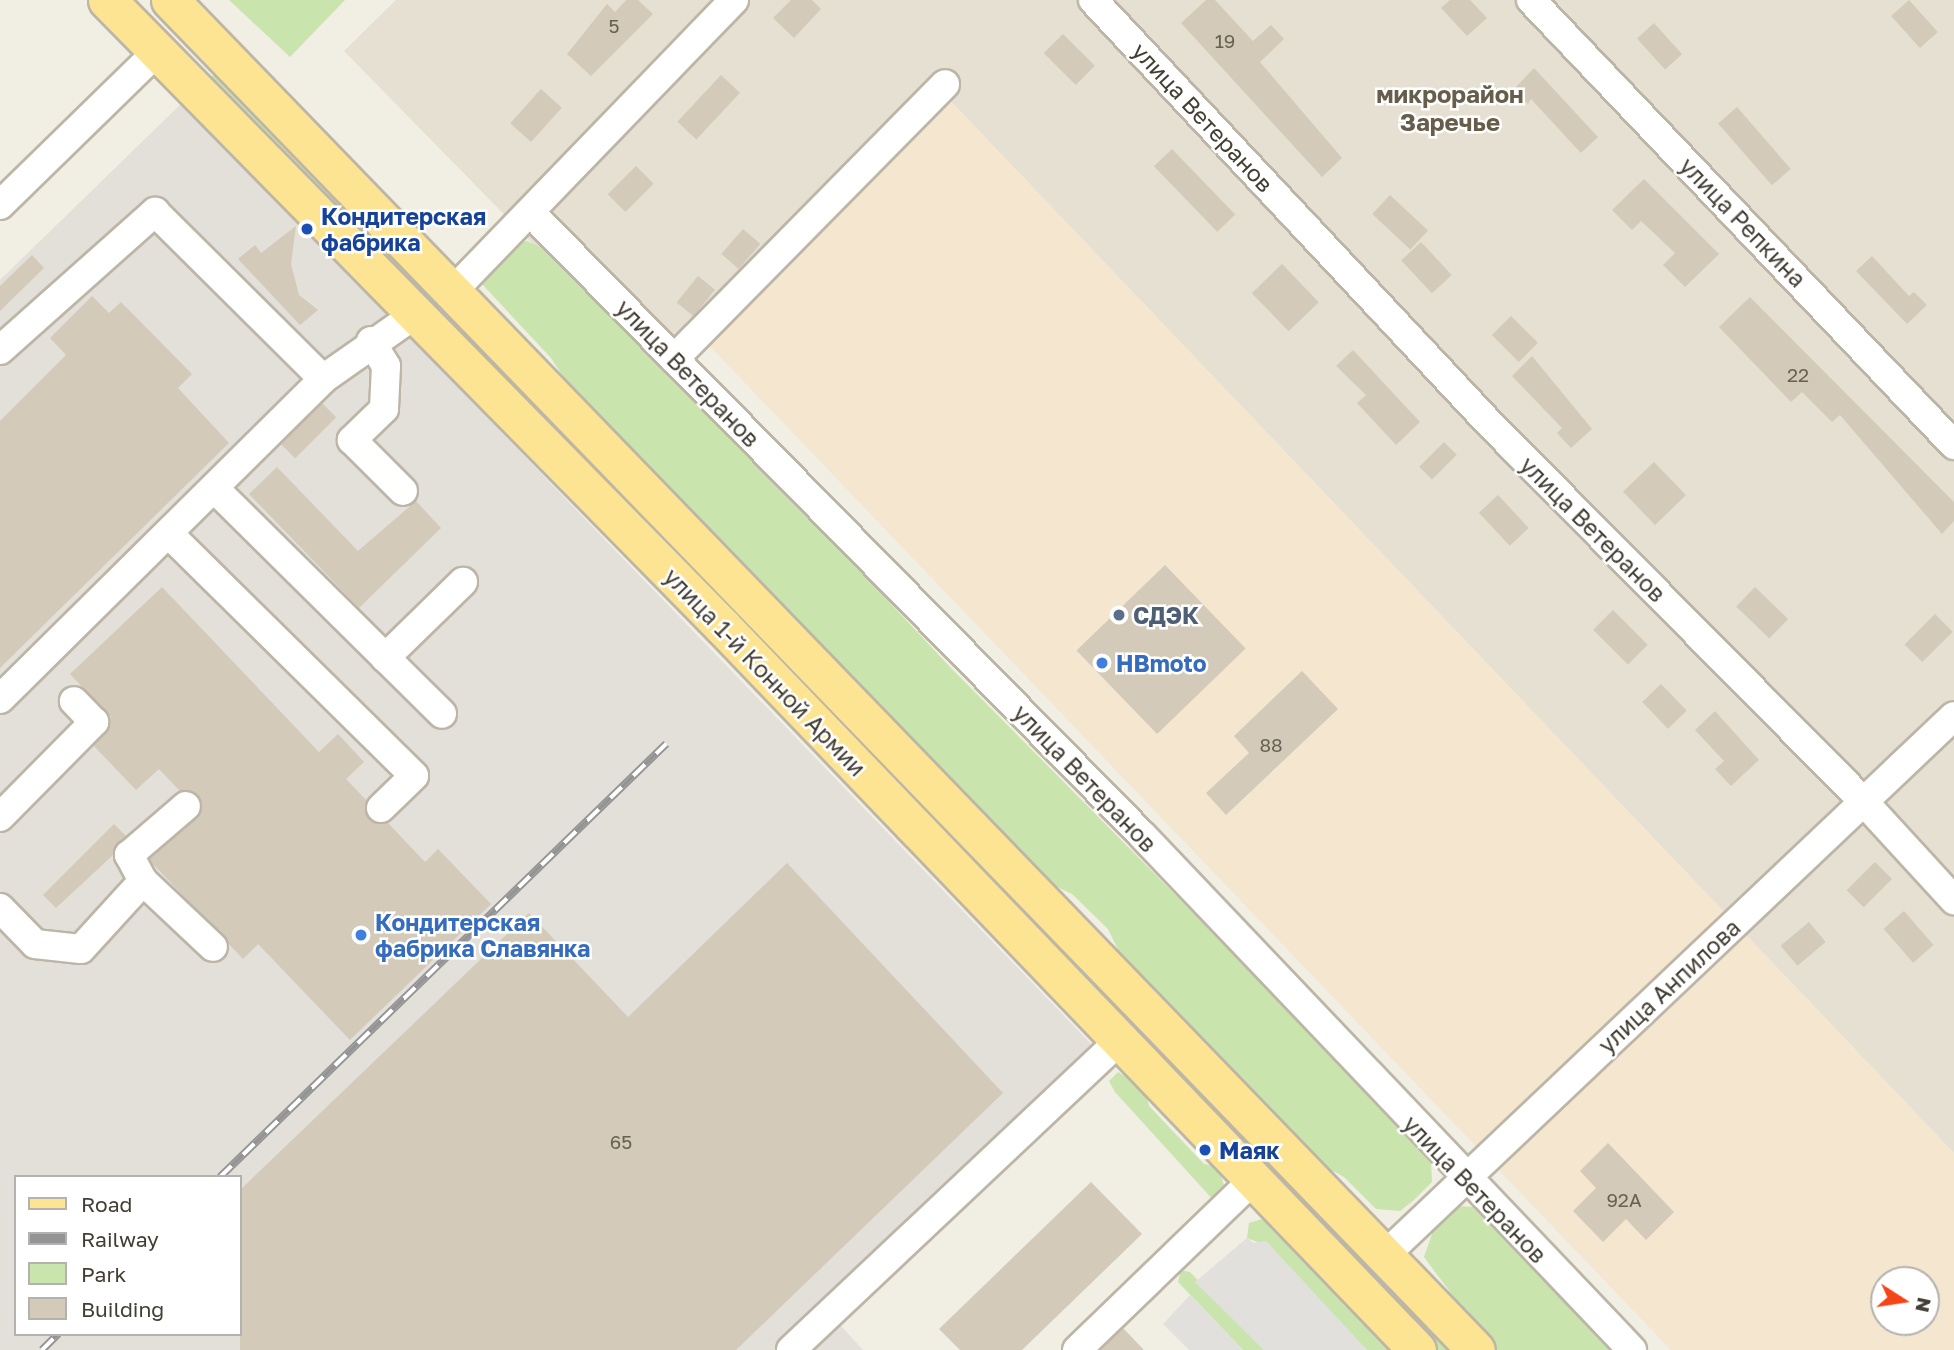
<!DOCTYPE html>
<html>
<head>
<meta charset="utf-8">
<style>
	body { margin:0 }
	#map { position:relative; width:1954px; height:1350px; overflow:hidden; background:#f1eee4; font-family:"Golos Text",sans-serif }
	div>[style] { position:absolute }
	.residential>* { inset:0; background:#e5e0d2 }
	.commercial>* { inset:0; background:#f4e6cf }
	.industrial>* { inset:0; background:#e3dfd9 }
	.green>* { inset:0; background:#c9e5ad }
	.parking>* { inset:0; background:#e2e0dc }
	.building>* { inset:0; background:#d3cab9; transform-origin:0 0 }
	.roads { filter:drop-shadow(2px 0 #bdb6a7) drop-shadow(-2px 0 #bdb6a7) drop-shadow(0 2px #bdb6a7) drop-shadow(0 -2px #bdb6a7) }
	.minor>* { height:28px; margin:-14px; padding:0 14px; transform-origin:14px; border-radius:14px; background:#fff }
	.major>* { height:37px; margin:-18.5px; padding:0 18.5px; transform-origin:18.5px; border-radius:18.5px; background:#fce492 }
	.rail>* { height:8px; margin-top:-4px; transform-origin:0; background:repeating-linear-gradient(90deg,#fff 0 16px,#949494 0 32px); box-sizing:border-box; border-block:2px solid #949494 }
	.dots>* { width:19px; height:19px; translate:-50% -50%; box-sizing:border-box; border:4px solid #fff; border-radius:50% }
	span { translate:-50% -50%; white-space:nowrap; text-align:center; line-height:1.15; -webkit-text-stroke:5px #fff; paint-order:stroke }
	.number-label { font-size:19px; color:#676155 }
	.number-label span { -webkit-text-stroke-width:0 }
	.street-label { font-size:23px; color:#433e34 }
	.transit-label { font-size:23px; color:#164399; font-weight:700 }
	.left { translate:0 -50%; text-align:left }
	.service-label { font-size:23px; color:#4e5e75; font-weight:700 }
	.shop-label { font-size:23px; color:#366cbe; font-weight:700 }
	.neighbourhood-label { font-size:24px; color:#665d4b; font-weight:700 }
	.legend { position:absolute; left:14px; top:1175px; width:228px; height:161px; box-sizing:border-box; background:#fff; border:2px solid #b4b2ae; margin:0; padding:9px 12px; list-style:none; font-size:21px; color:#433e34 }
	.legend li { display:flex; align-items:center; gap:14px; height:35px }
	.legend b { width:35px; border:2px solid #b4b2ae }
	.north { position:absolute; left:1870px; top:1266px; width:70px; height:70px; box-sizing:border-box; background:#fff; border:2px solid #b4b2ae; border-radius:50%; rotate:102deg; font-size:19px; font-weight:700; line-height:28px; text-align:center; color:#433e34 }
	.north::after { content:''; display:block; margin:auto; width:24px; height:32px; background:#f54517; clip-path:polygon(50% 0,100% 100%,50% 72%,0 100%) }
</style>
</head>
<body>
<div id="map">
	<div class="residential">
		<div style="clip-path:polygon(396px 0,1954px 0,1954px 1153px,943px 93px,666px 380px,344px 51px)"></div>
	</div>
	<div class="commercial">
		<div style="clip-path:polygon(evenodd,943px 93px,1954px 1153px,1954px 1350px,1671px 1350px,704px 340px,943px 93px,1884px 1280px,1926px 1280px,1926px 1322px,1884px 1322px,1884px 1280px)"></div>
	</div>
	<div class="industrial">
		<div style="clip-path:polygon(evenodd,183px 102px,1095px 1048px,782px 1350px,0 1350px,0 280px,183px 102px,16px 1177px,240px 1177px,240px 1334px,16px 1334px,16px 1177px)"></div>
		<div style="clip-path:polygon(840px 1325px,863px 1350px,813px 1350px)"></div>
	</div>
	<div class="green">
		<div style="clip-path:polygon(229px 0,345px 0,290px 57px)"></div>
		<div style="clip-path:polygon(218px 73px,390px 250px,391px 264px,214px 88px,211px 77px)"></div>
		<div style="clip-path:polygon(527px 241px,549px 251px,659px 355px,950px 667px,1410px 1132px,1431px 1160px,1432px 1182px,1414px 1200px,1400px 1211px,1376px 1209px,1344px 1177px,1322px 1165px,1125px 964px,1108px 929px,1072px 894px,1045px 881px,576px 397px,551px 358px,482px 284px,510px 244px)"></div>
		<div style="clip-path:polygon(459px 323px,1107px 992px,1106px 995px,1099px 997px,451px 330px)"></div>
		<div style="clip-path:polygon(1173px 1062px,1456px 1350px,1436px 1350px,1386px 1299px,1170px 1072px)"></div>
		<div style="clip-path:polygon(1118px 1072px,1145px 1088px,1149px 1106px,1204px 1164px,1218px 1166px,1227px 1195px,1216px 1203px,1115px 1092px,1109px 1081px)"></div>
		<div style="clip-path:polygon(1459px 1206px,1473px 1207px,1501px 1230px,1620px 1350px,1493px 1350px,1424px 1257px,1435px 1225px)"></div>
		<div style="clip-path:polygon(1262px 1219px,1276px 1230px,1393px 1350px,1367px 1350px,1260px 1243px,1247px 1238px,1249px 1223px)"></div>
		<div style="clip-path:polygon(1181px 1270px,1190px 1272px,1264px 1350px,1243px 1350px,1178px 1282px)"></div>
	</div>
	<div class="parking">
		<div style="clip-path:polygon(1247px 1238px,1254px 1243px,1266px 1241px,1367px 1350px,1264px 1350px,1195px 1282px)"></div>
		<div style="clip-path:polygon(1190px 1295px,1243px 1350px,1189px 1350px,1163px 1324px)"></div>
	</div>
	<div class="building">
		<div style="clip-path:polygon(626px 0,638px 0,653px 14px,591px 76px,567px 54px,607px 4px,615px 12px)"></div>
		<div style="clip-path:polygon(791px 0,812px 0,821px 9px,794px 38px,773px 18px)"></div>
		<div style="clip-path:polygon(1206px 0,1215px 0,1253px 41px,1271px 25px,1284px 39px,1260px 62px,1342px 158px,1322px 177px,1181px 23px)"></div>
		<div style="clip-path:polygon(1450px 0,1470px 0,1487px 18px,1467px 36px,1441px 8px)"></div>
		<div style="left:1909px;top:0;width:43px;height:24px;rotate:48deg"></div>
		<div style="left:1654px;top:23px;width:42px;height:23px;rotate:48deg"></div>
		<div style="left:1063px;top:34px;width:45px;height:27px;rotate:45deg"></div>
		<div style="clip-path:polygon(1534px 68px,1598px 137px,1581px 153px,1531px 99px,1528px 104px,1513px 90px)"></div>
		<div style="left:721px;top:75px;width:26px;height:64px;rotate:43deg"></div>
		<div style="left:541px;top:89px;width:28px;height:46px;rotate:42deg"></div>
		<div style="left:1737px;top:107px;width:82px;height:25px;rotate:49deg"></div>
		<div style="left:1172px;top:149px;width:91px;height:25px;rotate:46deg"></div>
		<div style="left:636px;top:166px;width:25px;height:40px;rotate:45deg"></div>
		<div style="clip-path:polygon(1644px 179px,1719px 254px,1685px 287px,1663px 265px,1675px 253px,1641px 221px,1632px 230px,1612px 210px)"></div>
		<div style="left:1390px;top:195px;width:52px;height:26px;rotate:43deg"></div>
		<div style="clip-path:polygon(296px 226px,291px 264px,299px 295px,318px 310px,300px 325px,238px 259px,255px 245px,261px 253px)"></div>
		<div style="left:743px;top:229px;width:23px;height:33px;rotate:41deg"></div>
		<div style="left:1421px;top:242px;width:45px;height:27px;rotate:47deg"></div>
		<div style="clip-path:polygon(32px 255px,44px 268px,0 311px,0 286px)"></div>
		<div style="clip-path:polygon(1872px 256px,1909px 296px,1914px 292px,1927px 305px,1907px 324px,1856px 271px)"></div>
		<div style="left:1282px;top:264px;width:53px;height:42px;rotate:46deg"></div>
		<div style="left:698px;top:276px;width:22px;height:34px;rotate:39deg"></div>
		<div style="clip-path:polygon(92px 296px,109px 313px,121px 302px,192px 374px,178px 388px,229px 443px,0 668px,0 421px,66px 355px,50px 338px)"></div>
		<div style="clip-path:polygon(1750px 297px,1954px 502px,1954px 521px,1942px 534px,1840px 415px,1832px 422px,1802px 392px,1791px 402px,1719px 327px)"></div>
		<div style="left:1511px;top:316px;width:38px;height:27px;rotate:45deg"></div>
		<div style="clip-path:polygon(1353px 350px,1420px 422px,1396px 445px,1357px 403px,1366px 395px,1336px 366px)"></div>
		<div style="clip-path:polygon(1532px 356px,1592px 429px,1571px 448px,1557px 433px,1562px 428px,1512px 376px)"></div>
		<div style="left:322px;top:403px;width:20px;height:58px;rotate:45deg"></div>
		<div style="left:1444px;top:442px;width:18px;height:35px;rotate:45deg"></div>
		<div style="left:1654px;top:462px;width:46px;height:43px;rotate:46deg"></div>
		<div style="clip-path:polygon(277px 467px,358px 551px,416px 501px,441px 528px,359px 608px,249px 494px)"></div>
		<div style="left:1498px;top:495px;width:45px;height:26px;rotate:47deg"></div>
		<div style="left:1165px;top:565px;width:116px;height:123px;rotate:46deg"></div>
		<div style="clip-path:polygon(162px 587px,319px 752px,338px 734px,364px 762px,346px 779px,367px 801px,370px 820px,388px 823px,425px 862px,438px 849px,491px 904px,350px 1040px,258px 944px,243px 959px,152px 863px,150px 859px,201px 812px,198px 795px,180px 791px,159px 769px,136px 790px,94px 746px,111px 717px,70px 674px)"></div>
		<div style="left:1755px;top:587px;width:46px;height:27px;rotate:44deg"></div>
		<div style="left:1613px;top:610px;width:49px;height:28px;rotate:45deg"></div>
		<div style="left:1935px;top:614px;width:25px;height:43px;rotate:45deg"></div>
		<div style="clip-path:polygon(1302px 671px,1338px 709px,1226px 815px,1206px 793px,1249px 753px,1234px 736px)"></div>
		<div style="left:1661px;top:684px;width:37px;height:26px;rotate:46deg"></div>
		<div style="clip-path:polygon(1715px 711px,1759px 760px,1731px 786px,1715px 769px,1724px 761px,1695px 730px)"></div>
		<div style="clip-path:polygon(114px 824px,126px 836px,112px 856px,56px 908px,43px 895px)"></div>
		<div style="left:1875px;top:862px;width:24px;height:40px;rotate:45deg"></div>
		<div style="clip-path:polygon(787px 863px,1003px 1093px,736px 1350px,240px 1350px,240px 1190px,529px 913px,628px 1017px)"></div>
		<div style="left:1904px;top:911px;width:45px;height:27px;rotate:49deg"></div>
		<div style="left:1809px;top:922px;width:26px;height:37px;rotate:50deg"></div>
		<div style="clip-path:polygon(1608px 1143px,1674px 1212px,1646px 1240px,1626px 1219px,1603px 1242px,1573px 1211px,1596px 1188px,1580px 1171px)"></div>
		<div style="clip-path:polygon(1091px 1182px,1142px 1234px,1022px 1350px,960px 1350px,939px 1329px)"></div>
		<div style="clip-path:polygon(1123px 1328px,1144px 1350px,1101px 1350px)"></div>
	</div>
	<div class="roads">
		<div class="minor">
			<div style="left:1093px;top:0;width:579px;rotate:46.89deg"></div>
			<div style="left:1489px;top:423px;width:535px;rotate:45.3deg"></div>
			<div style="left:1865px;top:803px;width:132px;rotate:47.5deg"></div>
			<div style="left:1531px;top:0;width:614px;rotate:46.45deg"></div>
			<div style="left:0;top:205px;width:219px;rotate:-44.3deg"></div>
			<div style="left:530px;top:212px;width:873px;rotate:45.51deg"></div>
			<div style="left:1142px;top:835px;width:711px;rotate:46.42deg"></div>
			<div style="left:452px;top:292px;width:406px;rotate:-46deg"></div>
			<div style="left:371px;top:341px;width:29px;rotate:59deg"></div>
			<div style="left:386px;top:366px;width:43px;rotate:92.7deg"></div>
			<div style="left:384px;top:409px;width:45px;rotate:135.9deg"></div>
			<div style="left:352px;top:440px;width:72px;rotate:45deg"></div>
			<div style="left:0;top:350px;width:208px;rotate:-41.7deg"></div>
			<div style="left:155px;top:212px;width:237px;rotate:44.8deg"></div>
			<div style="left:674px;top:359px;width:386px;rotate:-45.4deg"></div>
			<div style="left:216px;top:490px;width:318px;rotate:44.7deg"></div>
			<div style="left:169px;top:534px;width:344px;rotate:44.6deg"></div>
			<div style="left:414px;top:776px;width:46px;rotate:135.9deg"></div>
			<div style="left:385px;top:658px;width:109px;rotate:-44.3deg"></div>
			<div style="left:0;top:699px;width:455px;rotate:-44.7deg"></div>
			<div style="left:323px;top:379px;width:111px;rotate:-35.1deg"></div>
			<div style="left:0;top:817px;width:134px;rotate:-45.3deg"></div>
			<div style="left:94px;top:722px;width:29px;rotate:-134deg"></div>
			<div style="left:143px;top:881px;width:96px;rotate:43.3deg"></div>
			<div style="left:0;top:908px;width:50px;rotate:45.8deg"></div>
			<div style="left:35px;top:944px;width:46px;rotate:6.2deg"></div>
			<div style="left:81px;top:949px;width:92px;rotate:-47.6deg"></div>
			<div style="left:143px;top:881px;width:30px;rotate:-118deg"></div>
			<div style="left:129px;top:855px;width:75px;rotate:-40.7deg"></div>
			<div style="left:1384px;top:1256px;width:785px;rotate:-43.45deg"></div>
			<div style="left:791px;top:1350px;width:449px;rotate:-43.3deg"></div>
			<div style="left:1077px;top:1350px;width:243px;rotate:-44deg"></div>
		</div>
		<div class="major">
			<div style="left:107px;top:0;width:879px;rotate:45.51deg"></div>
			<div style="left:723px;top:627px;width:1002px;rotate:46.17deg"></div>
			<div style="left:170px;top:0;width:1878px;rotate:45.95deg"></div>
		</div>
	</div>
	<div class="rail">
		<div style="left:220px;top:1177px;width:622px;rotate:-44.15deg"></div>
		<div style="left:42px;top:1350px;width:23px;rotate:-45deg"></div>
	</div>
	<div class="dots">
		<div style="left:307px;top:229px;background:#1a4fb4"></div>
		<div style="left:1119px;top:615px;background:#5c6f8a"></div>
		<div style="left:1102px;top:663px;background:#3f7fe0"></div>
		<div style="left:361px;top:935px;background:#3f7fe0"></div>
		<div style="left:1205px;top:1150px;background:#1a4fb4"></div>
	</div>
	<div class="number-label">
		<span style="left:614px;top:26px">5</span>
		<span style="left:1225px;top:41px">19</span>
		<span style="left:1798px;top:375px">22</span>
		<span style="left:1271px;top:745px">88</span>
		<span style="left:621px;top:1142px">65</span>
		<span style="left:1624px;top:1200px">92А</span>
	</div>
	<div class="street-label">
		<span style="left:1203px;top:117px;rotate:47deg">улица Ветеранов</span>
		<span style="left:1743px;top:222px;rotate:46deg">улица Репкина</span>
		<span style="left:688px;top:373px;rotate:46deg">улица Ветеранов</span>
		<span style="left:1593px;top:529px;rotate:45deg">улица Ветеранов</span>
		<span style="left:765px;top:672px;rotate:46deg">улица 1-й Конной Армии</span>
		<span style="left:1085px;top:778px;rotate:46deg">улица Ветеранов</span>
		<span style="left:1669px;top:986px;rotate:-43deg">улица Анпилова</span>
		<span style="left:1475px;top:1189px;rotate:46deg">улица Ветеранов</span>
	</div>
	<div class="transit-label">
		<span class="left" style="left:321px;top:229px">Кондитерская<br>фабрика</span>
		<span class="left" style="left:1219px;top:1150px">Маяк</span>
	</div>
	<div class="service-label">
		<span class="left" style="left:1133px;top:615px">СДЭК</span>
	</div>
	<div class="shop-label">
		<span class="left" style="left:1116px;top:663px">HBmoto</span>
		<span class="left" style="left:375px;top:935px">Кондитерская<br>фабрика Славянка</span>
	</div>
	<div class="neighbourhood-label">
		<span style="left:1450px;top:108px">микрорайон<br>Заречье</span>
	</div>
	<ul class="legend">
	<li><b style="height:9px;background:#fce492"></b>Road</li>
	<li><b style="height:9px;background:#949494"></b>Railway</li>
	<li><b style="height:19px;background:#c9e5ad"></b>Park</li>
	<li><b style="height:19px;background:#d3cab9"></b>Building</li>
	</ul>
	<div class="north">N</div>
</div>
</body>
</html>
